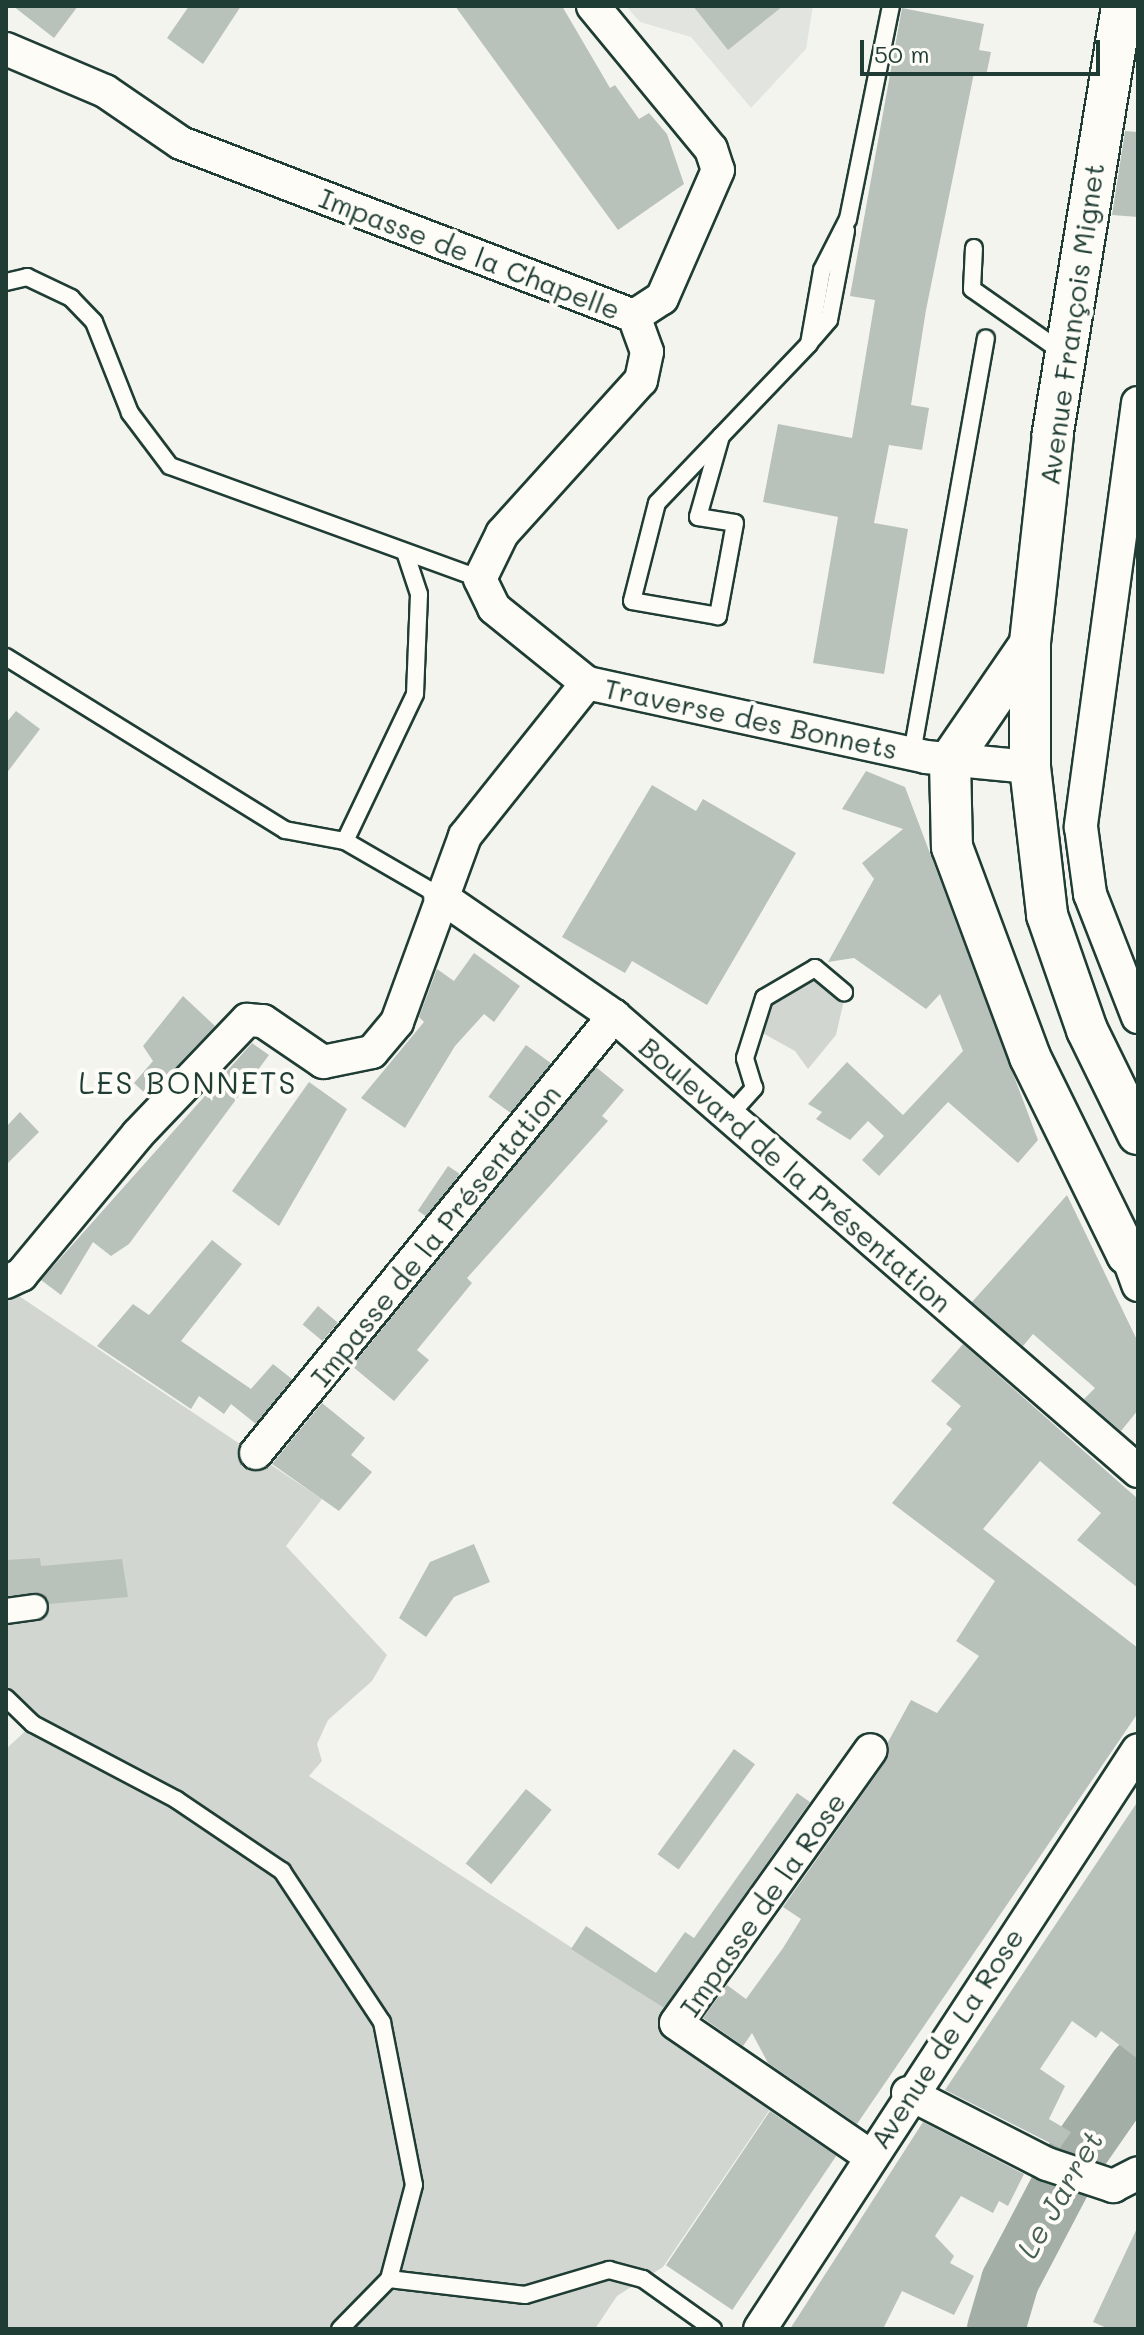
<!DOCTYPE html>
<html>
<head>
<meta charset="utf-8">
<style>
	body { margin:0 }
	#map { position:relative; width:1144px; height:2335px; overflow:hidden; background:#f4f4ef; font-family:Mali,sans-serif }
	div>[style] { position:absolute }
	.built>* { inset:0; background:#e2e5df }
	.green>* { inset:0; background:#d1d6d1 }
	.river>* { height:58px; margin:-29px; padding:0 29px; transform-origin:29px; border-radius:29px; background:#a3aea7 }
	.building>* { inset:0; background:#b9c1bb; transform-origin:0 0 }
	.roads { filter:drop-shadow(2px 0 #1f3d34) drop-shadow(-2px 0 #1f3d34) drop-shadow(0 2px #1f3d34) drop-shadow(0 -2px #1f3d34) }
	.service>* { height:16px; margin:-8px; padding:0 8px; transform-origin:8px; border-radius:8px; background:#fdfcf7 }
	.pedestrian>* { height:24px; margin:-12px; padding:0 12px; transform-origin:12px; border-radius:12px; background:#fdfcf7 }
	.minor>* { height:32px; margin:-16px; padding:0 16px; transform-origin:16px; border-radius:16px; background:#fdfcf7 }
	.tertiary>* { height:40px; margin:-20px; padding:0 20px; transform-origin:20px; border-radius:20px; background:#fdfcf7 }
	span { translate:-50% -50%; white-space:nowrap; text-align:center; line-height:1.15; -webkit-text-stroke:8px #fdfcf7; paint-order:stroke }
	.street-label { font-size:28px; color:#1f3d34 }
	.neighbourhood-label { font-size:30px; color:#1f3d34; letter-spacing:2px }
	.water-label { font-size:30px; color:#475f56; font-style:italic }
	.frame { position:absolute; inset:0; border:8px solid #1f3d34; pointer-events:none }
	.scale { position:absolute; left:860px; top:40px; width:240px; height:36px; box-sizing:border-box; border:4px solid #1f3d34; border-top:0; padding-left:10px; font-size:24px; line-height:28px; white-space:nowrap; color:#1f3d34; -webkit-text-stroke:6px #fdfcf7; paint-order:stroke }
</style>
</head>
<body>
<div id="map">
	<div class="built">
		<div style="clip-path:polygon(626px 6px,813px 6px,806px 49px,751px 108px,691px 37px,640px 22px)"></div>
	</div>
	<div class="green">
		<div style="clip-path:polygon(814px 975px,844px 1000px,836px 1035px,808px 1069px,795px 1051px,757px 1030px,780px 993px)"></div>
		<div style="clip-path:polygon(13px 1292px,322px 1499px,286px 1546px,387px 1655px,372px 1681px,328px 1720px,317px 1744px,322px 1761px,309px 1776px,667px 2010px,777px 2099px,663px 2267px,617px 2296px,595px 2329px,6px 2329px,6px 1749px,33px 1724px,6px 1698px,6px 1297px)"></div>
	</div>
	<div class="river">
		<div style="left:996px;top:2329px;width:50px;rotate:-73.7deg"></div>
		<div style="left:1010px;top:2281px;width:138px;rotate:-62.3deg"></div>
		<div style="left:1074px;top:2159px;width:112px;rotate:-55.2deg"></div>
	</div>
	<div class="building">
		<div style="clip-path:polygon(13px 6px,78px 6px,54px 38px)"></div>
		<div style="clip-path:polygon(189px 6px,241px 6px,203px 64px,167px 38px)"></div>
		<div style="clip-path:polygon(455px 6px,562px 6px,610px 88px,615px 85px,639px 119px,649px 113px,667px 134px,684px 184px,618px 230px)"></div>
		<div style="clip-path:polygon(693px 6px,783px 6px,728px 50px)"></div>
		<div style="clip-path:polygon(902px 8px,984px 24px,979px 50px,991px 52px,986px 76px,974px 73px,926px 310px,911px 405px,929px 408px,922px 450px,889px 445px,874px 523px,908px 529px,884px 674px,813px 663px,838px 517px,763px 502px,778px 424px,852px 438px,875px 300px,850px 296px)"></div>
		<div style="clip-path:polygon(1125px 131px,1138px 132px,1138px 217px,1112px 215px)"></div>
		<div style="clip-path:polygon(16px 711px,40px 729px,6px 774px,6px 723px)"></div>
		<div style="clip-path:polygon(866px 771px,905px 787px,1038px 1140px,1018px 1163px,948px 1102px,879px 1176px,862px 1160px,884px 1136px,868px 1121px,850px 1140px,816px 1119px,822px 1112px,808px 1104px,847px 1062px,903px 1115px,963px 1051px,940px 994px,926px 1009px,854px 958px,828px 962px,874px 879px,862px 863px,903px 829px,842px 809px)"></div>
		<div style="clip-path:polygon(652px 785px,696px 811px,703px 799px,796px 853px,707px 1005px,632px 961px,625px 973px,562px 937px)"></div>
		<div style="clip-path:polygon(474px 953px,520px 986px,494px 1022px,484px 1014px,455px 1046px,405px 1128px,361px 1098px,424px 1022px,419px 1017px,437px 969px,454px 981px)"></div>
		<div style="clip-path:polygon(183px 996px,215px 1026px,148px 1096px,134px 1083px,153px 1061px,143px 1046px)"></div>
		<div style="clip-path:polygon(252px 1043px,269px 1055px,129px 1244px,111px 1256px,93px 1242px,61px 1295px,41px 1280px)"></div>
		<div style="left:526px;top:1045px;width:31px;height:64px;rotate:36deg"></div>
		<div style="clip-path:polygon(596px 1067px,624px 1090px,602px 1116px,608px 1121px,467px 1278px,472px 1283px,417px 1350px,429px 1360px,394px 1401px,352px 1366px)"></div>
		<div style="clip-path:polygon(309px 1082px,347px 1109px,279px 1226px,232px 1191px)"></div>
		<div style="clip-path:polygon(20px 1112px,39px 1132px,6px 1165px,6px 1127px)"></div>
		<div style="left:448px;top:1166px;width:14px;height:54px;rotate:34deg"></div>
		<div style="clip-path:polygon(1067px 1195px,1138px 1342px,1138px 1410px,1121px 1431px,1084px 1399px,1095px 1388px,1033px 1334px,1023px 1346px,972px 1302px)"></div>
		<div style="clip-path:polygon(212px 1240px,242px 1264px,181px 1341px,251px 1389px,273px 1364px,292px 1379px,256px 1424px,231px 1404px,224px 1414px,199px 1396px,191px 1409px,97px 1346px,133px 1304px,149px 1315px)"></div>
		<div style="left:318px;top:1306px;width:26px;height:24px;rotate:40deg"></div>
		<div style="clip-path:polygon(963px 1344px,1138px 1499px,1138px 1588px,1077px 1540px,1101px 1513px,1040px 1461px,983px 1529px,1138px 1648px,1138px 1713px,857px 2124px,768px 2063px,752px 2033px,743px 2046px,703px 2018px,727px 1985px,746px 1999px,783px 1948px,801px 1919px,783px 1907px,886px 1761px,888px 1742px,911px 1700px,937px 1713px,979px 1656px,956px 1641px,995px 1581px,892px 1503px,952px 1429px,946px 1424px,961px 1406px,931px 1381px)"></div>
		<div style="clip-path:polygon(322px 1403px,365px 1438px,351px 1455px,372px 1472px,339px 1511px,272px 1464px)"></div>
		<div style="clip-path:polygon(474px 1544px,490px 1582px,454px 1597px,426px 1637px,399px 1618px,430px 1562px)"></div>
		<div style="clip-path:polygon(40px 1558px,41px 1566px,122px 1559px,128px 1597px,49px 1604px,40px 1593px,6px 1596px,6px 1560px)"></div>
		<div style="left:734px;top:1749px;width:26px;height:130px;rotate:36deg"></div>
		<div style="left:526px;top:1789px;width:33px;height:96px;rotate:39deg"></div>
		<div style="clip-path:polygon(797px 1793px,810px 1802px,664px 2008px,571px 1949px,586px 1926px,656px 1973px,685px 1932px,694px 1938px)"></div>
		<div style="clip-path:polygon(1138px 1801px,1138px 2059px,1101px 2031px,1096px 2038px,1072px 2021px,1040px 2069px,1065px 2086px,1049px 2119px,1071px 2132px,1060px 2148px,945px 2090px)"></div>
		<div style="left:770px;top:2111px;width:80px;height:186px;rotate:34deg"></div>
		<div style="clip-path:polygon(923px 2122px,1024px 2174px,1008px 2206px,999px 2201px,993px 2213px,961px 2196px,935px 2236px,954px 2256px,950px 2263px,974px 2276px,954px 2315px,902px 2291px,883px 2329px,790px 2329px)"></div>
		<div style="clip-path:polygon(1138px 2226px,1138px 2329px,1109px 2329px,1093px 2322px)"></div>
	</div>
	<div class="roads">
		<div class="service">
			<div style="left:974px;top:248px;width:41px;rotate:92.8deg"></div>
			<div style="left:972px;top:289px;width:113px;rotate:35deg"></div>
			<div style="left:6px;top:282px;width:22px;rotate:-13deg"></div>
			<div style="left:27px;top:277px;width:49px;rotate:25.5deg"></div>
			<div style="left:71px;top:298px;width:33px;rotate:46deg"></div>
			<div style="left:94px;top:322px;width:98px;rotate:68.4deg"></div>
			<div style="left:130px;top:413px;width:66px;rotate:53deg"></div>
			<div style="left:170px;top:466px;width:330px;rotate:20deg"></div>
			<div style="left:810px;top:342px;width:29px;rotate:-49deg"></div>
			<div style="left:829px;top:320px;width:91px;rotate:-79.2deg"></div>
			<div style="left:721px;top:436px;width:84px;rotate:105.9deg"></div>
			<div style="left:698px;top:517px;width:37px;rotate:9deg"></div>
			<div style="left:735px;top:523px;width:95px;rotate:100.4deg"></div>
			<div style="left:718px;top:616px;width:87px;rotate:-170.1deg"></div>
			<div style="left:632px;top:601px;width:101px;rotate:-75.7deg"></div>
			<div style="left:657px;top:503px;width:220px;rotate:-46.3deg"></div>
			<div style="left:809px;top:344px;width:75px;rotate:-80deg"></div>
			<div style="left:822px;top:270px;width:57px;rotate:-63deg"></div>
			<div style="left:848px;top:219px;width:217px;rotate:-78.6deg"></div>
			<div style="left:6px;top:657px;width:328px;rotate:31.8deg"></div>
			<div style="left:285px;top:830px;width:61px;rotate:10.4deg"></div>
			<div style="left:345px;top:841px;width:110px;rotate:30.1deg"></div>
			<div style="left:912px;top:753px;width:421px;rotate:-79.9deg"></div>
			<div style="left:345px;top:841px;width:163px;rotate:-64.5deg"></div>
			<div style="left:415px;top:694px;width:100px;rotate:-87.7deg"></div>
			<div style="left:419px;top:594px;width:44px;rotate:-108.4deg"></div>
			<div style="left:729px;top:1116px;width:38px;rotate:-48deg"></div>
			<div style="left:754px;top:1088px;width:31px;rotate:-107deg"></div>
			<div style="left:745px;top:1058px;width:63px;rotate:-72.4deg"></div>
			<div style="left:764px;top:998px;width:59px;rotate:-30.5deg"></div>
			<div style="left:815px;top:968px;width:38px;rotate:40deg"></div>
			<div style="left:6px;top:1698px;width:37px;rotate:44deg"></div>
			<div style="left:33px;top:1724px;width:163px;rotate:27.8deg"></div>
			<div style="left:177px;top:1800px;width:127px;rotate:34.1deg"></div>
			<div style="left:282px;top:1871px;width:181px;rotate:56.5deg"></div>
			<div style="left:382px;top:2022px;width:166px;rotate:78.9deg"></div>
			<div style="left:414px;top:2185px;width:97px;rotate:104.9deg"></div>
			<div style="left:389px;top:2279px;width:70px;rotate:134.4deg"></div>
			<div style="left:389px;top:2279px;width:137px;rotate:6.7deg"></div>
			<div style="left:525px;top:2295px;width:88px;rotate:-16.6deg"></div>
			<div style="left:609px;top:2270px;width:35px;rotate:15deg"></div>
			<div style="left:643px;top:2279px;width:86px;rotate:35.5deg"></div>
		</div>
		<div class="pedestrian">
			<div style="left:6px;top:1611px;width:29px;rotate:-8deg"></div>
		</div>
		<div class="minor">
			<div style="left:593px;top:6px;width:185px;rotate:50.5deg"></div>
			<div style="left:711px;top:149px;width:22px;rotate:72deg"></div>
			<div style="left:718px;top:170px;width:140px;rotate:113.6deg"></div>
			<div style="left:662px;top:298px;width:33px;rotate:147deg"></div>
			<div style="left:6px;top:49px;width:108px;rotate:23deg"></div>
			<div style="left:105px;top:91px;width:92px;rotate:34.4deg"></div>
			<div style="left:181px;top:143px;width:485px;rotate:20.9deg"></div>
			<div style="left:634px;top:316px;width:38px;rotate:70deg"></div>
			<div style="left:647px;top:352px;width:29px;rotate:102deg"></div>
			<div style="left:641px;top:380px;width:207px;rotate:132.1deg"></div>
			<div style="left:502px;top:534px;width:50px;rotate:116.1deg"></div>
			<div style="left:480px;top:579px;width:32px;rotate:64deg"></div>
			<div style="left:494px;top:608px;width:119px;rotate:38.9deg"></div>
			<div style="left:587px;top:683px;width:347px;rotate:12.3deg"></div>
			<div style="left:926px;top:757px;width:104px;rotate:5.5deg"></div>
			<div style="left:1138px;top:403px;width:428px;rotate:97.7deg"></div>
			<div style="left:1081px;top:827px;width:68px;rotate:82.3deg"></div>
			<div style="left:1090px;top:894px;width:132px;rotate:68.7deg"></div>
			<div style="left:440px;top:896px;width:211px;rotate:34.6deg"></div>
			<div style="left:614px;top:1016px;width:694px;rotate:40.97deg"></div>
			<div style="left:1127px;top:1254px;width:33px;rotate:70deg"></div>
			<div style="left:6px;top:1282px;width:17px;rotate:-25deg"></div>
			<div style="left:21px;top:1275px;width:183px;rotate:-50.3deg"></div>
			<div style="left:138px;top:1134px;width:158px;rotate:-46.3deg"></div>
			<div style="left:247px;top:1020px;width:16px;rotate:4deg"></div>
			<div style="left:263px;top:1021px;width:73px;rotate:34.3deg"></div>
			<div style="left:323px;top:1062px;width:50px;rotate:-11.5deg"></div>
			<div style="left:372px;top:1052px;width:39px;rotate:-50deg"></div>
			<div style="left:397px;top:1022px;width:198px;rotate:-69.9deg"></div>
			<div style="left:465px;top:836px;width:196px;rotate:-51.4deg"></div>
			<div style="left:256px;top:1453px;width:565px;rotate:-50.67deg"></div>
			<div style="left:908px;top:2093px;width:156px;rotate:27.1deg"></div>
			<div style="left:1047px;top:2164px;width:70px;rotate:18.4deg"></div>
			<div style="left:1113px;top:2186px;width:28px;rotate:-27deg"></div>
			<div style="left:870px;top:2156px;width:235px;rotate:-145.6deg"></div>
			<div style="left:676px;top:2023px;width:335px;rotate:-54.5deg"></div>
			<div style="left:760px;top:2329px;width:691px;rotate:-56.86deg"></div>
		</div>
		<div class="tertiary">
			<div style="left:1122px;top:6px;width:434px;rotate:99.2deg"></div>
			<div style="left:1053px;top:434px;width:211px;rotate:96.3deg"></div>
			<div style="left:1030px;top:644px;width:123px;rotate:90deg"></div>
			<div style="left:1030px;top:767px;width:149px;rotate:83.4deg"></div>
			<div style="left:1047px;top:915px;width:122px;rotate:70.8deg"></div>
			<div style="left:1087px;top:1030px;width:116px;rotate:63.9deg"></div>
			<div style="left:1030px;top:644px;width:142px;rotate:124.4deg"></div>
			<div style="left:950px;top:761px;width:86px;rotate:88.7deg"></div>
			<div style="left:952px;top:847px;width:224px;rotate:69.6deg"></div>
			<div style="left:1030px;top:1057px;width:220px;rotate:63.8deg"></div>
			<div style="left:1127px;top:1254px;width:13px;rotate:29deg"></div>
		</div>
	</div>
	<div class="street-label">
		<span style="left:470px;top:253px;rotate:21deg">Impasse de la Chapelle</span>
		<span style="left:1071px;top:324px;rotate:-82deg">Avenue François Mignet</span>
		<span style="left:751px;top:718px;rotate:12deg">Traverse des Bonnets</span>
		<span style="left:796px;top:1174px;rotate:41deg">Boulevard de la Présentation</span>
		<span style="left:435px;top:1235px;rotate:-51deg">Impasse de la Présentation</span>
		<span style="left:762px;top:1904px;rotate:-55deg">Impasse de la Rose</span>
		<span style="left:946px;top:2038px;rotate:-57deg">Avenue de La Rose</span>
	</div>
	<div class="neighbourhood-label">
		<span style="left:188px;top:1082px">LES BONNETS</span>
	</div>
	<div class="water-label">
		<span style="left:1059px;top:2194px;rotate:-60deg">Le Jarret</span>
	</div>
	<div class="frame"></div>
	<div class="scale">50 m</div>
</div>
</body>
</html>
